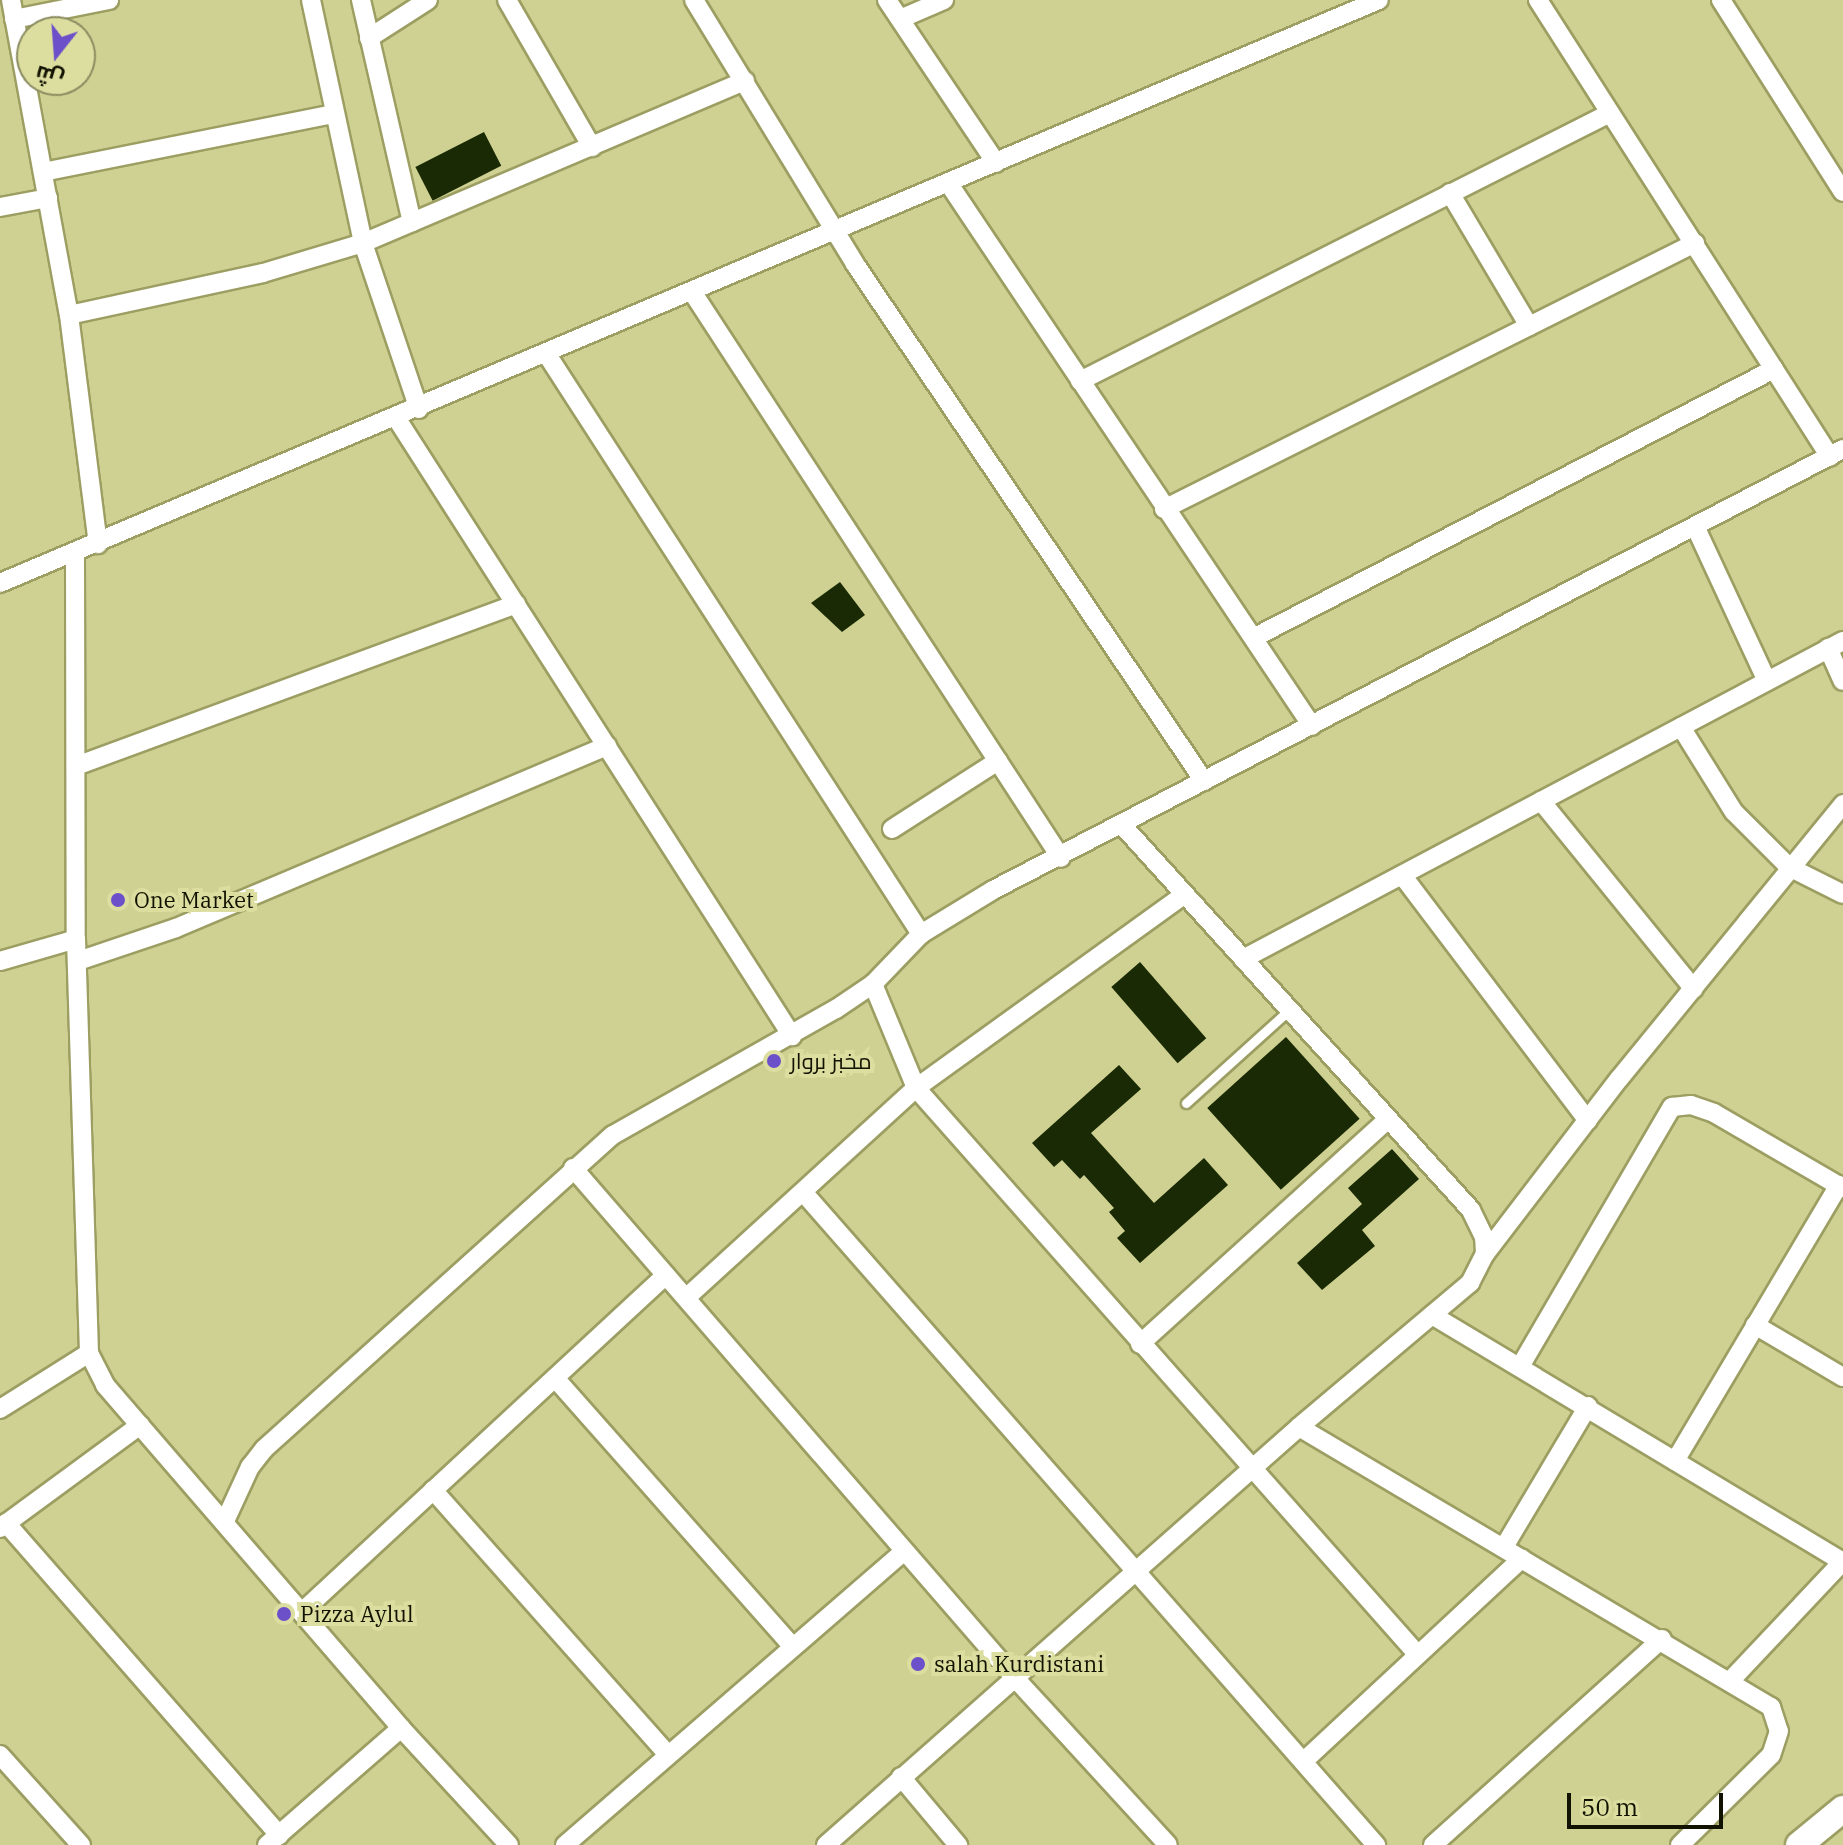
<!DOCTYPE html>
<html>
<head>
<meta charset="utf-8">
<style>
	body { margin:0 }
	#map { position:relative; width:1843px; height:1845px; overflow:hidden; background:#cfd193; font-family:"IBM Plex Serif",Cairo,serif }
	div>[style] { position:absolute }
	.building>* { inset:0; background:#1a2a04; transform-origin:0 0 }
	.roads { filter:drop-shadow(2px 0 #9c9e62) drop-shadow(-2px 0 #9c9e62) drop-shadow(0 2px #9c9e62) drop-shadow(0 -2px #9c9e62) }
	.service>* { height:9px; margin:-4.5px; padding:0 4.5px; transform-origin:4.5px; border-radius:4.5px; background:#fff }
	.minor>* { height:18px; margin:-9px; padding:0 9px; transform-origin:9px; border-radius:9px; background:#fff }
	.secondary>* { height:26px; margin:-13px; padding:0 13px; transform-origin:13px; border-radius:13px; background:#fff }
	.dots>* { width:22px; height:22px; translate:-50% -50%; box-sizing:border-box; border:4px solid #dcdea0; border-radius:50% }
	span { translate:-50% -50%; white-space:nowrap; text-align:center; line-height:1.15; -webkit-text-stroke:8px #dcdea0; paint-order:stroke }
	.poi-label { font-size:22px; color:#121200 }
	.left { translate:0 -50%; text-align:left }
	.north { position:absolute; left:16px; top:16px; width:80px; height:80px; box-sizing:border-box; background:#dcdea0; border:2px solid #8b8c60; border-radius:50%; rotate:197deg; font-size:22px; font-weight:700; line-height:32px; text-align:center; color:#121200 }
	.north::after { content:''; display:block; margin:auto; width:28px; height:36px; background:#6c50c9; clip-path:polygon(50% 0,100% 100%,50% 72%,0 100%) }
	.scale { position:absolute; left:1567px; top:1793px; width:156px; height:36px; box-sizing:border-box; border:4px solid #121200; border-top:0; padding-left:10px; font-size:24px; line-height:28px; white-space:nowrap; color:#121200; -webkit-text-stroke:6px #dcdea0; paint-order:stroke }
</style>
</head>
<body>
<div id="map">
	<div class="building">
		<div style="left:484px;top:132px;width:38px;height:77px;rotate:63deg"></div>
		<div style="clip-path:polygon(840px 582px,865px 615px,842px 632px,811px 603px)"></div>
		<div style="left:1140px;top:962px;width:101px;height:38px;rotate:49deg"></div>
		<div style="left:1286px;top:1037px;width:110px;height:106px;rotate:48deg"></div>
		<div style="clip-path:polygon(1119px 1065px,1141px 1089px,1091px 1133px,1154px 1203px,1204px 1158px,1228px 1185px,1140px 1263px,1117px 1238px,1125px 1231px,1109px 1212px,1114px 1208px,1084px 1175px,1080px 1179px,1062px 1160px,1054px 1167px,1032px 1143px)"></div>
		<div style="clip-path:polygon(1392px 1149px,1419px 1179px,1362px 1230px,1375px 1246px,1322px 1290px,1297px 1263px,1362px 1204px,1348px 1188px)"></div>
	</div>
	<div class="roads">
		<div class="service">
			<div style="left:1186px;top:1103px;width:139px;rotate:-42.1deg"></div>
		</div>
		<div class="minor">
			<div style="left:11px;top:0;width:320px;rotate:79.6deg"></div>
			<div style="left:69px;top:315px;width:231px;rotate:82.8deg"></div>
			<div style="left:311px;top:0;width:249px;rotate:77.9deg"></div>
			<div style="left:363px;top:243px;width:175px;rotate:71.4deg"></div>
			<div style="left:361px;top:0;width:228px;rotate:77.1deg"></div>
			<div style="left:507px;top:0;width:170px;rotate:60deg"></div>
			<div style="left:694px;top:0;width:309px;rotate:58.6deg"></div>
			<div style="left:855px;top:264px;width:624px;rotate:55.98deg"></div>
			<div style="left:887px;top:0;width:196px;rotate:56.2deg"></div>
			<div style="left:1538px;top:0;width:542px;rotate:57.42deg"></div>
			<div style="left:1721px;top:0;width:227px;rotate:57.6deg"></div>
			<div style="left:14px;top:19px;width:97px;rotate:-11.3deg"></div>
			<div style="left:900px;top:19px;width:48px;rotate:-23.4deg"></div>
			<div style="left:369px;top:38px;width:70px;rotate:-32.8deg"></div>
			<div style="left:43px;top:172px;width:296px;rotate:-11.3deg"></div>
			<div style="left:949px;top:184px;width:652px;rotate:56.19deg"></div>
			<div style="left:1450px;top:193px;width:155px;rotate:59.3deg"></div>
			<div style="left:0;top:207px;width:49px;rotate:-10.6deg"></div>
			<div style="left:693px;top:293px;width:674px;rotate:56.92deg"></div>
			<div style="left:69px;top:315px;width:198px;rotate:-12.2deg"></div>
			<div style="left:263px;top:273px;width:104px;rotate:-16.7deg"></div>
			<div style="left:363px;top:243px;width:415px;rotate:-23deg"></div>
			<div style="left:546px;top:353px;width:692px;rotate:57.16deg"></div>
			<div style="left:1080px;top:381px;width:594px;rotate:-26.82deg"></div>
			<div style="left:397px;top:419px;width:733px;rotate:57.37deg"></div>
			<div style="left:1164px;top:509px;width:594px;rotate:-26.61deg"></div>
			<div style="left:1695px;top:526px;width:171px;rotate:65.1deg"></div>
			<div style="left:75px;top:554px;width:385px;rotate:89.9deg"></div>
			<div style="left:76px;top:939px;width:414px;rotate:88.2deg"></div>
			<div style="left:89px;top:1353px;width:36px;rotate:63deg"></div>
			<div style="left:105px;top:1385px;width:453px;rotate:49.2deg"></div>
			<div style="left:401px;top:1728px;width:159px;rotate:47.3deg"></div>
			<div style="left:0;top:583px;width:1497px;rotate:-22.92deg"></div>
			<div style="left:1255px;top:637px;width:584px;rotate:-27.31deg"></div>
			<div style="left:1828px;top:648px;width:36px;rotate:66deg"></div>
			<div style="left:1681px;top:727px;width:100px;rotate:58.1deg"></div>
			<div style="left:1734px;top:812px;width:78px;rotate:45deg"></div>
			<div style="left:1789px;top:867px;width:60px;rotate:26.6deg"></div>
			<div style="left:76px;top:766px;width:469px;rotate:-20.2deg"></div>
			<div style="left:1541px;top:801px;width:242px;rotate:50.9deg"></div>
			<div style="left:892px;top:829px;width:126px;rotate:-32.7deg"></div>
			<div style="left:1402px;top:875px;width:308px;rotate:52.9deg"></div>
			<div style="left:1243px;top:959px;width:679px;rotate:-27.92deg"></div>
			<div style="left:0;top:961px;width:79px;rotate:-16.1deg"></div>
			<div style="left:78px;top:961px;width:103px;rotate:-18.6deg"></div>
			<div style="left:176px;top:928px;width:468px;rotate:-22.9deg"></div>
			<div style="left:873px;top:984px;width:113px;rotate:67.5deg"></div>
			<div style="left:916px;top:1088px;width:757px;rotate:48.48deg"></div>
			<div style="left:573px;top:1168px;width:675px;rotate:49.09deg"></div>
			<div style="left:1015px;top:1678px;width:226px;rotate:47.5deg"></div>
			<div style="left:803px;top:1192px;width:869px;rotate:48.73deg"></div>
			<div style="left:1485px;top:1254px;width:220px;rotate:-52.6deg"></div>
			<div style="left:1619px;top:1079px;width:355px;rotate:-50.8deg"></div>
			<div style="left:687px;top:1297px;width:310px;rotate:-42.4deg"></div>
			<div style="left:916px;top:1088px;width:330px;rotate:-35.8deg"></div>
			<div style="left:1432px;top:1315px;width:478px;rotate:31deg"></div>
			<div style="left:1755px;top:1325px;width:102px;rotate:30.6deg"></div>
			<div style="left:1140px;top:1344px;width:335px;rotate:-42.2deg"></div>
			<div style="left:1521px;top:1365px;width:299px;rotate:-59.7deg"></div>
			<div style="left:1672px;top:1107px;width:19px;rotate:-6deg"></div>
			<div style="left:1691px;top:1105px;width:24px;rotate:19deg"></div>
			<div style="left:1714px;top:1113px;width:149px;rotate:30.2deg"></div>
			<div style="left:555px;top:1378px;width:359px;rotate:48.5deg"></div>
			<div style="left:0;top:1409px;width:105px;rotate:-32.2deg"></div>
			<div style="left:1299px;top:1427px;width:549px;rotate:30.68deg"></div>
			<div style="left:1771px;top:1707px;width:25px;rotate:72deg"></div>
			<div style="left:1779px;top:1731px;width:25px;rotate:108deg"></div>
			<div style="left:1771px;top:1755px;width:128px;rotate:135.3deg"></div>
			<div style="left:1675px;top:1461px;width:321px;rotate:-59.3deg"></div>
			<div style="left:433px;top:1490px;width:354px;rotate:48.4deg"></div>
			<div style="left:225px;top:1521px;width:60px;rotate:-65.2deg"></div>
			<div style="left:250px;top:1467px;width:23px;rotate:-52deg"></div>
			<div style="left:264px;top:1449px;width:469px;rotate:-42deg"></div>
			<div style="left:613px;top:1135px;width:256px;rotate:-29.5deg"></div>
			<div style="left:836px;top:1009px;width:45px;rotate:-34deg"></div>
			<div style="left:873px;top:984px;width:69px;rotate:-46.2deg"></div>
			<div style="left:921px;top:934px;width:84px;rotate:-31.4deg"></div>
			<div style="left:993px;top:890px;width:958px;rotate:-27.42deg"></div>
			<div style="left:6px;top:1523px;width:415px;rotate:48.8deg"></div>
			<div style="left:0;top:1528px;width:174px;rotate:-36.3deg"></div>
			<div style="left:1504px;top:1547px;width:164px;rotate:-59.2deg"></div>
			<div style="left:304px;top:1610px;width:493px;rotate:-42.8deg"></div>
			<div style="left:1731px;top:1680px;width:163px;rotate:-46.7deg"></div>
			<div style="left:0;top:1755px;width:121px;rotate:48deg"></div>
			<div style="left:1305px;top:1760px;width:296px;rotate:-42.9deg"></div>
			<div style="left:901px;top:1777px;width:89px;rotate:50deg"></div>
			<div style="left:267px;top:1845px;width:178px;rotate:-41.1deg"></div>
			<div style="left:565px;top:1845px;width:449px;rotate:-40.9deg"></div>
			<div style="left:826px;top:1845px;width:631px;rotate:-41.47deg"></div>
			<div style="left:1299px;top:1427px;width:224px;rotate:-40.1deg"></div>
			<div style="left:1470px;top:1283px;width:33px;rotate:-63deg"></div>
			<div style="left:1485px;top:1254px;width:17px;rotate:-93deg"></div>
			<div style="left:1484px;top:1237px;width:30px;rotate:-116deg"></div>
			<div style="left:1471px;top:1210px;width:520px;rotate:-132.19deg"></div>
			<div style="left:1433px;top:1845px;width:308px;rotate:-42deg"></div>
		</div>
		<div class="secondary">
			<div style="left:1799px;top:1845px;width:57px;rotate:-39.3deg"></div>
		</div>
	</div>
	<div class="dots">
		<div style="left:118px;top:900px;background:#6c50c9"></div>
		<div style="left:774px;top:1061px;background:#6c50c9"></div>
		<div style="left:284px;top:1614px;background:#6c50c9"></div>
		<div style="left:918px;top:1664px;background:#6c50c9"></div>
	</div>
	<div class="poi-label">
		<span class="left" style="left:134px;top:900px">One Market</span>
		<span class="left" style="left:790px;top:1061px">مخبز بروار</span>
		<span class="left" style="left:300px;top:1614px">Pizza Aylul</span>
		<span class="left" style="left:934px;top:1664px">salah Kurdistani</span>
	</div>
	<div class="north">ش</div>
	<div class="scale">50 m</div>
</div>
</body>
</html>
